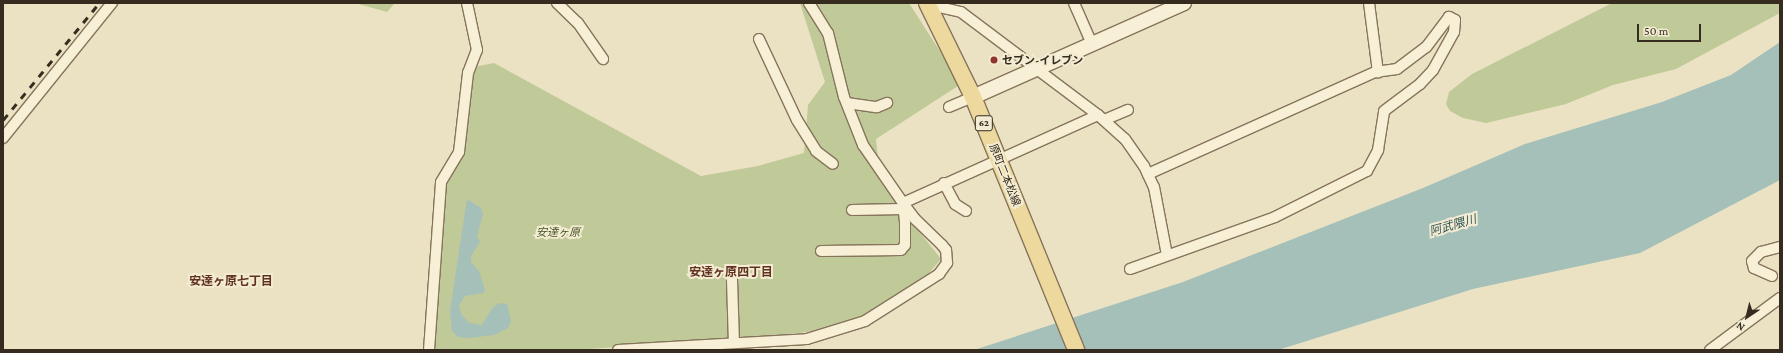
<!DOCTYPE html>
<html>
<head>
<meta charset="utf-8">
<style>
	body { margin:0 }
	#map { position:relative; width:1783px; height:353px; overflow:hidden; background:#ebe2c3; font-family:"Crimson Pro","Noto Sans JP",serif }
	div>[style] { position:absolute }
	.green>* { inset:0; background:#c0c998 }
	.water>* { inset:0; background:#a5bfb9 }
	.roads { filter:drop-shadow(1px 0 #85745b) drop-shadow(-1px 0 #85745b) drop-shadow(0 1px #85745b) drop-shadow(0 -1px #85745b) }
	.street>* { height:10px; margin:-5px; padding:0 5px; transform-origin:5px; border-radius:5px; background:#f7efd6 }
	.secondary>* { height:14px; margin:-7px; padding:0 7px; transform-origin:7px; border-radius:7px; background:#f7efd6 }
	.primary>* { height:16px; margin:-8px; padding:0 8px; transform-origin:8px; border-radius:8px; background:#edd99d }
	.rail>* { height:2.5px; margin-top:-1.25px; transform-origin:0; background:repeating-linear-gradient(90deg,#352b1e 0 7px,transparent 0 14px) }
	.dots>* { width:11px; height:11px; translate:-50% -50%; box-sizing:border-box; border:2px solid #f3ecd2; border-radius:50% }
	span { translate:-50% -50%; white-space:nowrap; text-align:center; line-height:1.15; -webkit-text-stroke:4px #f3ecd2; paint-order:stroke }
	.shield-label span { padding:1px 3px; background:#f3ecd2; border:1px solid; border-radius:3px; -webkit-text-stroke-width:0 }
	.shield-label { font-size:10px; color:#352b1e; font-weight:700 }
	.poi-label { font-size:11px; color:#352b1e; font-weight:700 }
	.left { translate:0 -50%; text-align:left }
	.street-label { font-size:11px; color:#352b1e }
	.park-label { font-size:11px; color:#445126; font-style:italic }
	.water-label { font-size:12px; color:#2e5454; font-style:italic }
	.neighbourhood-label { font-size:12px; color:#603120; font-weight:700 }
	.frame { position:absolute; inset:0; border:4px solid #352b1e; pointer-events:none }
	.north { position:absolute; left:1727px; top:297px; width:40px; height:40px; -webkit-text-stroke:3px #f3ecd2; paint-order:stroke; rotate:215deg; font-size:11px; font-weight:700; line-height:16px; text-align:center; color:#352b1e }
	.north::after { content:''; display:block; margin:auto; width:14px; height:18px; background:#352b1e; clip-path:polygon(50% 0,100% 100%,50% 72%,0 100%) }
	.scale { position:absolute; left:1637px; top:24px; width:64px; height:18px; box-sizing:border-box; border:2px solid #352b1e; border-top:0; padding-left:5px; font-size:12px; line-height:14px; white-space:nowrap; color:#352b1e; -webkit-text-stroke:3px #f3ecd2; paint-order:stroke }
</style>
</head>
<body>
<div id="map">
	<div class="green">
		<div style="clip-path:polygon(355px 3px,395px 3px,387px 12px)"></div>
		<div style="clip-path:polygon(800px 3px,909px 3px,961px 84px,876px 139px,880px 177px,898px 205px,941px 259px,929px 273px,858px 319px,813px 331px,757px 338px,573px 350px,432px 350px,444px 186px,460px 157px,474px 67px,494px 63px,701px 176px,758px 166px,804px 153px,808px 105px,825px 82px)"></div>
		<div style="clip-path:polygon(1612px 3px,1780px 3px,1780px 13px,1676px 69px,1613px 85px,1566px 104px,1486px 123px,1463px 118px,1450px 111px,1446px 104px,1449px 92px,1472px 74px)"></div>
	</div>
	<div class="water">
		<div style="clip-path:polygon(1780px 42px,1780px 180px,1640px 253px,1473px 289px,1278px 350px,974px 350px,1183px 282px,1423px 188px,1525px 144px,1662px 102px,1731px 75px)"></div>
		<div style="clip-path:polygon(467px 199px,481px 208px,483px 214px,477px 236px,480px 242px,471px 256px,471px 262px,479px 271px,485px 290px,483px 293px,465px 296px,459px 305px,461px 314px,469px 323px,482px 325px,493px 307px,500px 303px,507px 304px,511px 321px,508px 328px,494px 335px,469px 338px,458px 337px,452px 331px,450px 311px)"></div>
	</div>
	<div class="roads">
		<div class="street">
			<div style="left:557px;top:3px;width:29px;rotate:44deg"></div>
			<div style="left:578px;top:23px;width:44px;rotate:55.2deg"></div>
			<div style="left:809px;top:3px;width:36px;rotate:58deg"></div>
			<div style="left:828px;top:33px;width:66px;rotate:76deg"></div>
			<div style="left:844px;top:97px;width:52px;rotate:68.4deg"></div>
			<div style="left:863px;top:145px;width:70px;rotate:55.4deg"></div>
			<div style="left:903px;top:203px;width:20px;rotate:84deg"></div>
			<div style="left:905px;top:223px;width:22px;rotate:90deg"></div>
			<div style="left:905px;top:245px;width:6px;rotate:129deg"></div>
			<div style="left:901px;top:250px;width:80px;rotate:179.3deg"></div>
			<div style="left:1074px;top:3px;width:45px;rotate:66.3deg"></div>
			<div style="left:1369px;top:3px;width:70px;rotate:82.6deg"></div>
			<div style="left:759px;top:39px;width:89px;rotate:64.9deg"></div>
			<div style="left:797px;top:120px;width:36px;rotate:58deg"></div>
			<div style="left:816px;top:151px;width:21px;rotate:37deg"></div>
			<div style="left:847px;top:103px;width:30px;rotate:8deg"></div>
			<div style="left:877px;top:107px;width:11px;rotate:-22deg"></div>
			<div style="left:949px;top:107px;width:26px;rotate:-23deg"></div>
			<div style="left:1098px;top:115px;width:36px;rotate:42deg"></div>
			<div style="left:1125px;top:139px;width:33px;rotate:55deg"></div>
			<div style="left:1144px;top:166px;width:23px;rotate:65deg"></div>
			<div style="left:1154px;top:187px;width:69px;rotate:79.2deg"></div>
			<div style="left:1104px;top:120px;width:26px;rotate:-23deg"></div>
			<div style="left:3px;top:138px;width:174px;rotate:-51.1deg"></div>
			<div style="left:944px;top:183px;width:24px;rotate:62deg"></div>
			<div style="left:955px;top:204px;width:13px;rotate:32deg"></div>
			<div style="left:852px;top:210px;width:51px;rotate:-1.1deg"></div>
			<div style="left:1130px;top:269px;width:154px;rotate:-19.7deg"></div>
			<div style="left:1275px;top:217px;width:103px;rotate:-26.6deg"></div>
			<div style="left:1367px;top:171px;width:24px;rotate:-62deg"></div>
			<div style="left:1378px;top:150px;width:39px;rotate:-81deg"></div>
			<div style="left:1384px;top:111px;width:45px;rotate:-36.9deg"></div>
			<div style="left:1420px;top:84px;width:19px;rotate:-47deg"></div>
			<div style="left:1433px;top:70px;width:43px;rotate:-61.1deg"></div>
			<div style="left:1454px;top:32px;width:12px;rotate:-85deg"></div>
			<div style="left:1455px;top:20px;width:7px;rotate:-153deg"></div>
			<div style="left:1449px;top:17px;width:38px;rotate:127deg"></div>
			<div style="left:1426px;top:47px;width:36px;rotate:143deg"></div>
			<div style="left:1397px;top:69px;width:22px;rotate:172deg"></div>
			<div style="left:1375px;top:72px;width:249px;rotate:155.8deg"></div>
			<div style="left:1772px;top:276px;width:20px;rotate:-156deg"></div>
			<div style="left:1754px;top:268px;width:7px;rotate:-106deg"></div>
			<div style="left:1752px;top:261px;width:13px;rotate:-45deg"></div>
			<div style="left:1761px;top:252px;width:20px;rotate:-15deg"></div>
			<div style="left:732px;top:280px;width:63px;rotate:88.2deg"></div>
			<div style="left:429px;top:350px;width:168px;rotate:-85.9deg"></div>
			<div style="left:441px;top:182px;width:35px;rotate:-59deg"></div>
			<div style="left:459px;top:152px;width:80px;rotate:-83.5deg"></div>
			<div style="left:468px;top:73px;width:25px;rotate:-69deg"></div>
			<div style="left:477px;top:50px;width:48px;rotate:-102deg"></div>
			<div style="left:618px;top:350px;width:189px;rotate:-3.3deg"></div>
			<div style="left:807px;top:339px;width:61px;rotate:-17.2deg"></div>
			<div style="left:865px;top:321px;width:88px;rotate:-32.4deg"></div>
			<div style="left:939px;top:274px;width:14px;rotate:-54deg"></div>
			<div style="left:947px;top:263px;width:13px;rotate:-94deg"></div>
			<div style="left:946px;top:250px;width:6px;rotate:-129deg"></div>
			<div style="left:942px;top:245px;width:37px;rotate:-136deg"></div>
			<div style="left:915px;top:219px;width:20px;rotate:-127deg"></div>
			<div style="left:903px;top:203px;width:214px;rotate:-24.3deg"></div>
			<div style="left:1098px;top:115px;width:171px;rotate:-143.1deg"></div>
			<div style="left:961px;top:12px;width:22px;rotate:-167deg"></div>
			<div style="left:940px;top:7px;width:9px;rotate:159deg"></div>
			<div style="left:1710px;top:350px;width:87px;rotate:-36.6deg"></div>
		</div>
		<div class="secondary">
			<div style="left:973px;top:97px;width:231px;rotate:-24deg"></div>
		</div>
		<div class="primary">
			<div style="left:927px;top:3px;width:105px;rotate:63.9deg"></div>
			<div style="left:973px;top:97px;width:273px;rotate:67.8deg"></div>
		</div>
	</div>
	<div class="rail">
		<div style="left:3px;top:120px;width:151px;rotate:-50.6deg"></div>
	</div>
	<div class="dots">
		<div style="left:994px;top:60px;background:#91332e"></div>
	</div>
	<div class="shield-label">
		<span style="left:984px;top:123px">62</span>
	</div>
	<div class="poi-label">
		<span class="left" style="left:1002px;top:60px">セブン-イレブン</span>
	</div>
	<div class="street-label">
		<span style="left:1005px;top:175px;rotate:68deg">原町二本松線</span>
	</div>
	<div class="park-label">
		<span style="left:558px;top:232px">安達ヶ原</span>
	</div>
	<div class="water-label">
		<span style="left:1453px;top:226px;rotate:-16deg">阿武隈川</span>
	</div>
	<div class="neighbourhood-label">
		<span style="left:731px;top:273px">安達ヶ原四丁目</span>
		<span style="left:231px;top:282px">安達ヶ原七丁目</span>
	</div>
	<div class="frame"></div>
	<div class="north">N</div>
	<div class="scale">50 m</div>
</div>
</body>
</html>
